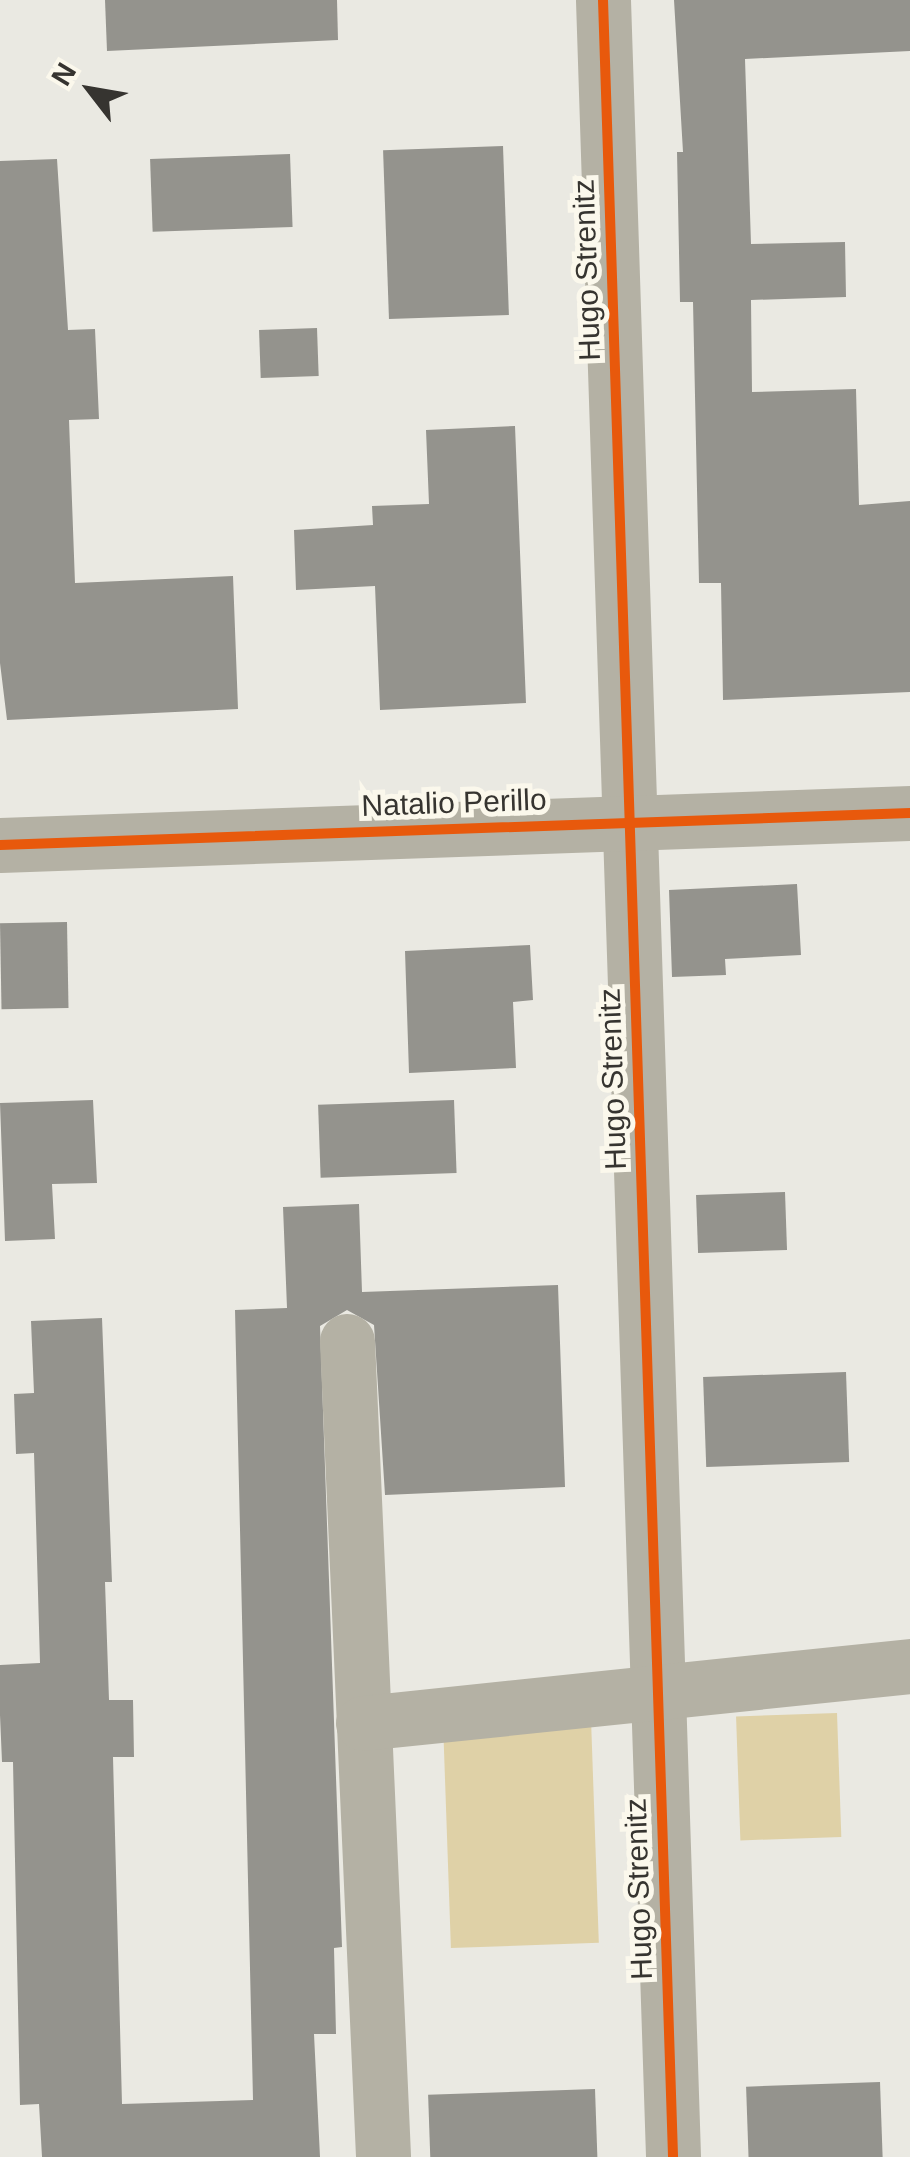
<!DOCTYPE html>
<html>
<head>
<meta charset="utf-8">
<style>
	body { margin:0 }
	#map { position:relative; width:910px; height:2157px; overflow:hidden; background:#eae9e2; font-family:Arial,sans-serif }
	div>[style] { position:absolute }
	.green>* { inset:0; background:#dfd1a7; transform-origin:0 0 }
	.building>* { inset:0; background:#94938d; transform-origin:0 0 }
	.minor>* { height:55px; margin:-27.5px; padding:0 27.5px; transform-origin:27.5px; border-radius:27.5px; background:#b4b1a4 }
	.cycleway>* { height:10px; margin:-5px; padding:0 5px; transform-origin:5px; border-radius:5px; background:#e8590c }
	span { translate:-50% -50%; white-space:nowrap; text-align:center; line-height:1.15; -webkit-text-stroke:10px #fbf8ec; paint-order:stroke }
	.street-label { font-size:30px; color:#363430 }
	.north { position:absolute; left:40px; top:40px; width:100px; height:100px; -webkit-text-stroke:8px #fbf8ec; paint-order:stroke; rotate:301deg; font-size:28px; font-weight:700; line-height:40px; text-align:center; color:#363430 }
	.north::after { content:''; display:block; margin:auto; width:35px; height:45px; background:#363430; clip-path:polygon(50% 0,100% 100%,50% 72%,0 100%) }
</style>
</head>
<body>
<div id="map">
	<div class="green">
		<div style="left:837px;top:1713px;width:124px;height:101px;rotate:88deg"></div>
		<div style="left:591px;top:1719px;width:224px;height:148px;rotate:88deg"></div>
	</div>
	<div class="building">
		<div style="clip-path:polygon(105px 0,337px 0,338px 40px,107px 51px)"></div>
		<div style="clip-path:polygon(674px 0,910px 0,910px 51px,745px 59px,751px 244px,845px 242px,846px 297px,751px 300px,752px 392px,856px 389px,859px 505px,910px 501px,910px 692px,723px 700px,721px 583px,699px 583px,693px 302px,680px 302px,677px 152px,683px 152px)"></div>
		<div style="left:503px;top:146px;width:169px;height:120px;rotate:88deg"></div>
		<div style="left:290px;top:154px;width:73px;height:140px;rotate:88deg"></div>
		<div style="clip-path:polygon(57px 159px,68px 330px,95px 329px,99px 419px,69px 420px,75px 583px,233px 576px,238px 709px,7px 720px,0 663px,0 161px)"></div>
		<div style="left:317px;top:328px;width:48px;height:58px;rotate:88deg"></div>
		<div style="clip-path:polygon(515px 426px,526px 703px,380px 710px,375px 586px,296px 590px,294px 530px,373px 525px,372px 506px,429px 504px,426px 430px)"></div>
		<div style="clip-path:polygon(797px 884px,801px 955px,725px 959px,726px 975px,672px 977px,669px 890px)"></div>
		<div style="left:67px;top:922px;width:86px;height:67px;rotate:89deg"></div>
		<div style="clip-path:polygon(530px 945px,533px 1000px,513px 1002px,516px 1068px,409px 1073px,405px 951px)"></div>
		<div style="clip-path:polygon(93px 1100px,97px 1183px,52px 1184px,55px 1239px,5px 1241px,0 1103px)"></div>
		<div style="left:454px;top:1100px;width:73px;height:136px;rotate:88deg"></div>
		<div style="left:785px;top:1192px;width:58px;height:89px;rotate:88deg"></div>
		<div style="clip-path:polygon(359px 1204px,362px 1292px,558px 1285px,565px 1487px,385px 1495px,374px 1325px,347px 1310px,320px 1326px,342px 1947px,334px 1948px,336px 2034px,314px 2034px,320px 2157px,42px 2157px,39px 2104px,20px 2105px,13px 1762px,2px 1762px,0 1715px,0 1665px,40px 1663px,34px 1453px,16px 1454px,14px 1394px,34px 1393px,31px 1321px,102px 1318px,112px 1582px,105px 1582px,109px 1700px,133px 1700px,134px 1757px,113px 1757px,122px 2104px,253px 2100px,235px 1310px,287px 1308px,283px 1207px)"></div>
		<div style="left:846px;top:1372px;width:90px;height:143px;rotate:88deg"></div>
		<div style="left:880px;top:2082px;width:75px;height:134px;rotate:88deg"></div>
		<div style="left:595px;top:2089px;width:68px;height:167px;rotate:88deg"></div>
	</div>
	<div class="minor">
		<div style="left:603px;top:0;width:2158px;rotate:88.14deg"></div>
		<div style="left:0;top:845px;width:911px;rotate:-2.01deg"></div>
		<div style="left:347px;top:1341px;width:817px;rotate:87.47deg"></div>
		<div style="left:363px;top:1723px;width:550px;rotate:-5.95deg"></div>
	</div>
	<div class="cycleway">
		<div style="left:603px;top:0;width:2158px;rotate:88.14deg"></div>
		<div style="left:0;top:845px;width:911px;rotate:-2.01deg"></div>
	</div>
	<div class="street-label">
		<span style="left:587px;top:270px;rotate:-92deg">Hugo Strenitz</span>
		<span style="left:454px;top:803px;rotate:-2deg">Natalio Perillo</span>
		<span style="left:613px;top:1079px;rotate:-92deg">Hugo Strenitz</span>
		<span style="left:639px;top:1889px;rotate:-92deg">Hugo Strenitz</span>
	</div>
	<div class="north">N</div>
</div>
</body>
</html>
